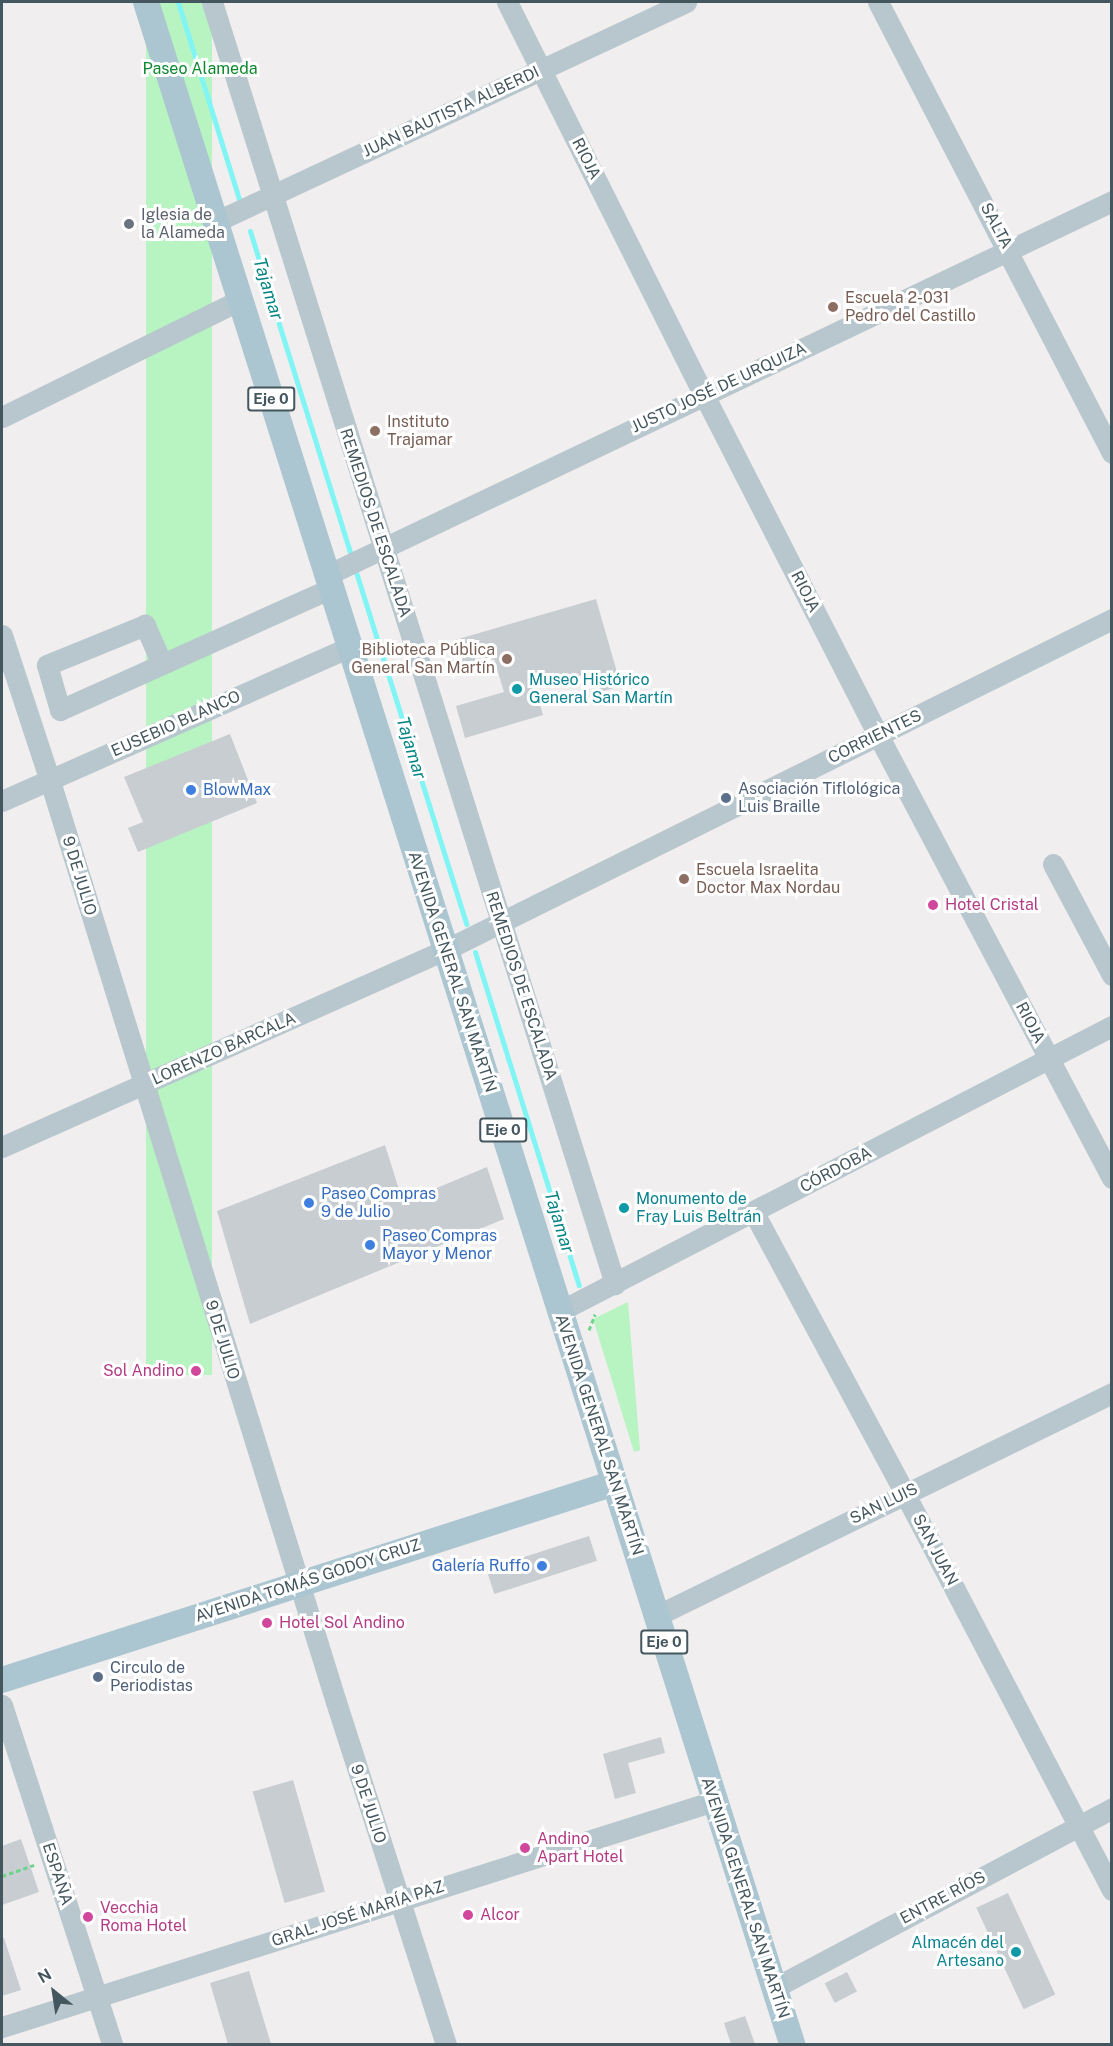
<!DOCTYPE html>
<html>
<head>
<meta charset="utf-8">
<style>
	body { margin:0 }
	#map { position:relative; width:1113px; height:2046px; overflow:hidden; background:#f1eeef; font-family:"Public Sans",sans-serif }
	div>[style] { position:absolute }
	.green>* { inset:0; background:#b8f3c2; transform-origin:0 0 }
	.stream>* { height:5px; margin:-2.5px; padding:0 2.5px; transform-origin:2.5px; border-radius:2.5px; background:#81f5f4 }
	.building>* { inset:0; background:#c8cdd2; transform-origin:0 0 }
	.path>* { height:3px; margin-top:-1.5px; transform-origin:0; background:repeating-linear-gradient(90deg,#6dd58b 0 4.5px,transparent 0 7.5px) }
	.minor>* { height:21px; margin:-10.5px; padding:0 10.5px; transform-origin:10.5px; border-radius:10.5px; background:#b8c7cd }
	.major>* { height:26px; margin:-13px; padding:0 13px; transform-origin:13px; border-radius:13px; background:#abc6d0 }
	.dots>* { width:16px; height:16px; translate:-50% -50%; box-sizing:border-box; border:3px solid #fff; border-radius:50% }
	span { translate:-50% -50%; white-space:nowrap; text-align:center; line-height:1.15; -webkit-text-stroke:6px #fff; paint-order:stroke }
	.shield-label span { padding:2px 4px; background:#fff; border:2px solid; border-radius:4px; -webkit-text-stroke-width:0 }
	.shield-label { font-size:15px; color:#45575e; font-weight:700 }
	.park-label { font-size:16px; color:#0e8730 }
	.street-label { font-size:16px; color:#45575e }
	.worship-label { font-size:16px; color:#5b616d }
	.left { translate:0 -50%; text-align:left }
	.education-label { font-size:16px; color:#785e54 }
	.right { translate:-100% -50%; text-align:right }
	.culture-label { font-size:16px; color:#0d838f }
	.service-label { font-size:16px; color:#4e5e75 }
	.shop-label { font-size:16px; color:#366cbe }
	.hotel-label { font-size:16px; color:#b23c85 }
	.water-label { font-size:18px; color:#058484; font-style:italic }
	.frame { position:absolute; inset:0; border:3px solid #45575e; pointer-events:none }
	.north { position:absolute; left:24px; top:1962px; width:60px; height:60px; -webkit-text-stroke:4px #fff; paint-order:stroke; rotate:330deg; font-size:16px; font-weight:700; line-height:24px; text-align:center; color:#45575e }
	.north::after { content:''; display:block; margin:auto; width:21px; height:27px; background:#45575e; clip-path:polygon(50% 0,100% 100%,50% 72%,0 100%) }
</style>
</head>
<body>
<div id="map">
	<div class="green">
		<div style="left:146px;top:2px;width:66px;height:1373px"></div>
		<div style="clip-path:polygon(628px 1302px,640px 1450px,634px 1452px,593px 1319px)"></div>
	</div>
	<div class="stream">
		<div style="left:178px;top:2px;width:213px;rotate:72.8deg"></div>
		<div style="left:250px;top:231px;width:337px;rotate:72.7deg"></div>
		<div style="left:356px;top:572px;width:369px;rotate:72.6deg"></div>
		<div style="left:475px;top:952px;width:349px;rotate:72.7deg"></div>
	</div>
	<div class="building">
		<div style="clip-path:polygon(596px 599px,621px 686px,596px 693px,590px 673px,536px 689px,543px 715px,465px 738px,456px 706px,504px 692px,494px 659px,463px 669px,455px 640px)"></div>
		<div style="clip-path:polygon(230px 734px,257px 803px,138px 852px,128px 828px,143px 822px,124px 777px)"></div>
		<div style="clip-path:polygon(385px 1145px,403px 1202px,487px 1167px,504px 1219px,250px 1324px,217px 1211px)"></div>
		<div style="left:589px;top:1536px;width:26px;height:108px;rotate:72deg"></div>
		<div style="clip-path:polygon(661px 1737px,665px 1753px,628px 1763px,636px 1793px,615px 1799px,603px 1754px)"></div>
		<div style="left:293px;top:1780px;width:116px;height:42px;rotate:74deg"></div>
		<div style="clip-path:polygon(21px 1839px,39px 1892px,2px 1905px,2px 1846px)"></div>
		<div style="left:1008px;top:1893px;width:112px;height:35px;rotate:65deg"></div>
		<div style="clip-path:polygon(2px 1938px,4px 1938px,21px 1990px,2px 1996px)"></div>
		<div style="clip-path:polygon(249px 1971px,271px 2044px,228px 2044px,210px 1983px)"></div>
		<div style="left:847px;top:1972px;width:22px;height:25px;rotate:63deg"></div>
		<div style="clip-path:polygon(745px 2016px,755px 2044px,731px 2044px,724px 2023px)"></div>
	</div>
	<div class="path">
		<div style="left:589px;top:1330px;width:17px;rotate:-69deg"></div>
		<div style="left:2px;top:1876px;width:34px;rotate:-19deg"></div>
	</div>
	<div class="minor">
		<div style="left:212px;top:2px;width:1344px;rotate:72.55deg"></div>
		<div style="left:507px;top:2px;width:440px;rotate:63.4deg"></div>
		<div style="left:704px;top:395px;width:382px;rotate:62.9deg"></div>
		<div style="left:878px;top:735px;width:501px;rotate:62.16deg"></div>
		<div style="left:878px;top:2px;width:508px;rotate:62.58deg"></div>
		<div style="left:215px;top:222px;width:520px;rotate:-25.04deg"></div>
		<div style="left:2px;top:417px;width:265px;rotate:-26.2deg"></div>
		<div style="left:327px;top:575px;width:870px;rotate:-25.47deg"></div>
		<div style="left:2px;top:635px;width:154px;rotate:71.8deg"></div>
		<div style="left:50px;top:781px;width:964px;rotate:72.75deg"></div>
		<div style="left:336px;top:1702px;width:359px;rotate:72.2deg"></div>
		<div style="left:162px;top:664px;width:43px;rotate:-113.6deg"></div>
		<div style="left:145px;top:625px;width:106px;rotate:157.8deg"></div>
		<div style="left:47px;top:665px;width:47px;rotate:73.9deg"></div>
		<div style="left:60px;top:710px;width:297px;rotate:-24.2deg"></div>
		<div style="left:2px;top:801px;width:381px;rotate:-23.9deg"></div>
		<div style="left:1053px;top:864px;width:126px;rotate:62deg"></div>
		<div style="left:2px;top:1147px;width:485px;rotate:-24deg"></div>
		<div style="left:445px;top:950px;width:745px;rotate:-26.39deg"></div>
		<div style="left:754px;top:1213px;width:319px;rotate:61.7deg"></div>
		<div style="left:905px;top:1494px;width:447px;rotate:62.4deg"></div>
		<div style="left:560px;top:1311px;width:621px;rotate:-27.31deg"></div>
		<div style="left:656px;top:1616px;width:508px;rotate:-26.06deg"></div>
		<div style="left:2px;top:1705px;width:356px;rotate:72deg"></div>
		<div style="left:774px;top:1988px;width:383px;rotate:-28deg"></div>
		<div style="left:2px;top:2027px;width:747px;rotate:-17.61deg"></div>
	</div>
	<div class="major">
		<div style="left:146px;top:2px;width:2142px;rotate:72.44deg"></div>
		<div style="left:2px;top:1680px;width:643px;rotate:-17.84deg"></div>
	</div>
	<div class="dots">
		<div style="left:129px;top:224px;background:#6b7280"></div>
		<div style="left:833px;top:307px;background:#8d6e63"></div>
		<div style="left:375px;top:431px;background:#8d6e63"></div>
		<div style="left:507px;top:659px;background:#8d6e63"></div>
		<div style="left:517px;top:689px;background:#0f9aa8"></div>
		<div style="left:191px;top:790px;background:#3f7fe0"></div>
		<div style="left:726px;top:798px;background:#5c6f8a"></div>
		<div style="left:684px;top:879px;background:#8d6e63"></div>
		<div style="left:933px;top:905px;background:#d1479c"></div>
		<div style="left:309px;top:1203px;background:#3f7fe0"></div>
		<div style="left:624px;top:1208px;background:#0f9aa8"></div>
		<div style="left:370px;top:1245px;background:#3f7fe0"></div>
		<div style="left:196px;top:1371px;background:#d1479c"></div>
		<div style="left:542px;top:1566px;background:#3f7fe0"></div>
		<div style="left:267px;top:1623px;background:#d1479c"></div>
		<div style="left:98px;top:1677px;background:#5c6f8a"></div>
		<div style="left:525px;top:1848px;background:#d1479c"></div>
		<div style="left:468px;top:1915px;background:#d1479c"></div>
		<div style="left:88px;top:1917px;background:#d1479c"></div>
		<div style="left:1016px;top:1952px;background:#0f9aa8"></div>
	</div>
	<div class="shield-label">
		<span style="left:271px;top:399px">Eje 0</span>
		<span style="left:503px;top:1130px">Eje 0</span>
		<span style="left:664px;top:1642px">Eje 0</span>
	</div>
	<div class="park-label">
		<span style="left:200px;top:69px">Paseo Alameda</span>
	</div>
	<div class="street-label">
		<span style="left:451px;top:112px;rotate:-25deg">JUAN BAUTISTA ALBERDI</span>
		<span style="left:586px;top:159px;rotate:63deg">RIOJA</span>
		<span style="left:996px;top:226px;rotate:62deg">SALTA</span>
		<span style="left:719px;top:388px;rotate:-25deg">JUSTO JOSÉ DE URQUIZA</span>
		<span style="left:375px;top:523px;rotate:72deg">REMEDIOS DE ESCALADA</span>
		<span style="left:805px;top:592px;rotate:63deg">RIOJA</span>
		<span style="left:176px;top:724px;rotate:-24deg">EUSEBIO BLANCO</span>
		<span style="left:875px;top:737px;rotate:-26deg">CORRIENTES</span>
		<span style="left:79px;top:876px;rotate:73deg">9 DE JULIO</span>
		<span style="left:452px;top:972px;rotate:72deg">AVENIDA GENERAL SAN MARTÍN</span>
		<span style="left:521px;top:986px;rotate:72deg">REMEDIOS DE ESCALADA</span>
		<span style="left:1030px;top:1023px;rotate:62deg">RIOJA</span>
		<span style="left:224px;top:1049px;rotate:-24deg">LORENZO BARCALA</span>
		<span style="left:836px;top:1170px;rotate:-28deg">CÓRDOBA</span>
		<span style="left:222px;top:1340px;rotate:73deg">9 DE JULIO</span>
		<span style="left:599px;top:1435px;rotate:72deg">AVENIDA GENERAL SAN MARTÍN</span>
		<span style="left:884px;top:1504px;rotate:-26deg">SAN LUIS</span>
		<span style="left:935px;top:1550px;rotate:62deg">SAN JUAN</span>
		<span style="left:308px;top:1581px;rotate:-18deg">AVENIDA TOMÁS GODOY CRUZ</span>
		<span style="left:368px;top:1804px;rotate:72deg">9 DE JULIO</span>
		<span style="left:57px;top:1874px;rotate:72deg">ESPAÑA</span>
		<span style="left:745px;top:1898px;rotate:72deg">AVENIDA GENERAL SAN MARTÍN</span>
		<span style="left:943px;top:1898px;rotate:-28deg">ENTRE RÍOS</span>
		<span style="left:358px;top:1914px;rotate:-18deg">GRAL. JOSÉ MARÍA PAZ</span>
	</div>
	<div class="worship-label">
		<span class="left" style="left:141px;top:224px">Iglesia de<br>la Alameda</span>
	</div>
	<div class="education-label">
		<span class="left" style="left:845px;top:307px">Escuela 2-031<br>Pedro del Castillo</span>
		<span class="left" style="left:387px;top:431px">Instituto<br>Trajamar</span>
		<span class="right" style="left:495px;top:659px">Biblioteca Pública<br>General San Martín</span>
		<span class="left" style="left:696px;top:879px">Escuela Israelita<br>Doctor Max Nordau</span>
	</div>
	<div class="culture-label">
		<span class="left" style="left:529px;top:689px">Museo Histórico<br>General San Martín</span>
		<span class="left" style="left:636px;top:1208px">Monumento de<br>Fray Luis Beltrán</span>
		<span class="right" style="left:1004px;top:1952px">Almacén del<br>Artesano</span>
	</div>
	<div class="service-label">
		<span class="left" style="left:738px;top:798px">Asociación Tiflológica<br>Luis Braille</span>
		<span class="left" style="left:110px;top:1677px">Circulo de<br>Periodistas</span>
	</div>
	<div class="shop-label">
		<span class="left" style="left:203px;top:790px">BlowMax</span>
		<span class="left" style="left:321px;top:1203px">Paseo Compras<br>9 de Julio</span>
		<span class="left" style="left:382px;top:1245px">Paseo Compras<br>Mayor y Menor</span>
		<span class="right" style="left:530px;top:1566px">Galería Ruffo</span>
	</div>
	<div class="hotel-label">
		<span class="left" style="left:945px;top:905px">Hotel Cristal</span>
		<span class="right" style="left:184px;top:1371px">Sol Andino</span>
		<span class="left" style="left:279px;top:1623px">Hotel Sol Andino</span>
		<span class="left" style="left:537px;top:1848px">Andino<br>Apart Hotel</span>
		<span class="left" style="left:100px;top:1917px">Vecchia<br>Roma Hotel</span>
		<span class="left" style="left:480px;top:1915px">Alcor</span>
	</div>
	<div class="water-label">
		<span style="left:268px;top:289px;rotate:73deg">Tajamar</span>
		<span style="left:411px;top:748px;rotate:73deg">Tajamar</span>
		<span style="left:559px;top:1222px;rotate:73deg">Tajamar</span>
	</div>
	<div class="frame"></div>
	<div class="north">N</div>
</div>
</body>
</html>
